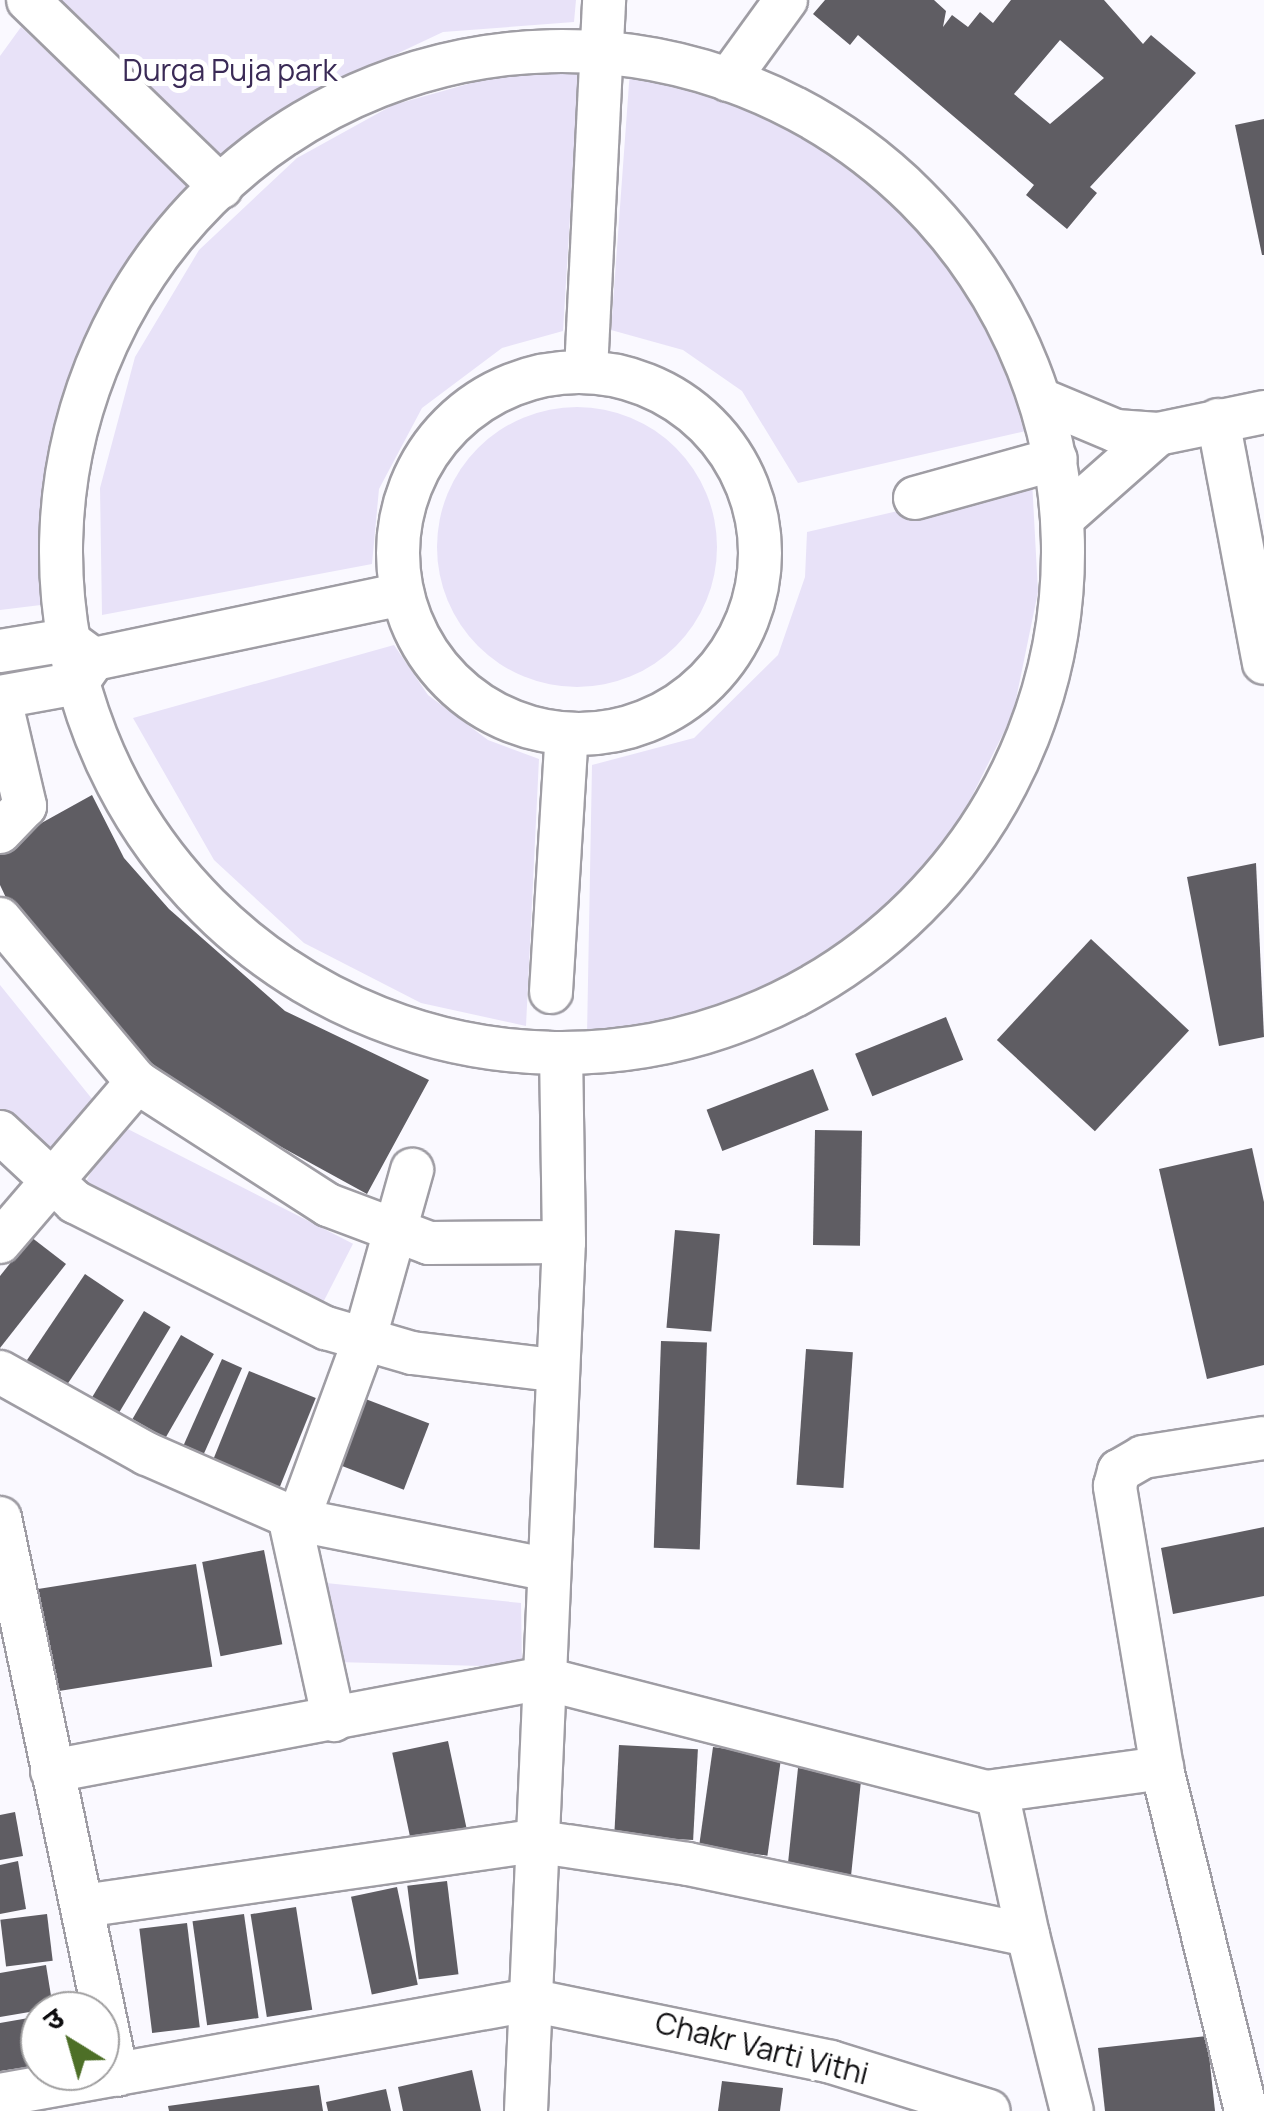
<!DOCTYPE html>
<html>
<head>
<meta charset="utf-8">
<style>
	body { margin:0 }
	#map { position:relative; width:1264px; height:2111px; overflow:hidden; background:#faf9ff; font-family:Manrope,"Noto Sans Devanagari",sans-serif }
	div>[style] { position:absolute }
	.green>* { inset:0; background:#e8e2f8; transform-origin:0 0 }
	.round { border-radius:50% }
	.building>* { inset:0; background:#5f5d63; transform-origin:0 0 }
	.roads { filter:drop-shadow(2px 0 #9f9da4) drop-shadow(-2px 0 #9f9da4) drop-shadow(0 2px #9f9da4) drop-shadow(0 -2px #9f9da4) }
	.minor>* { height:42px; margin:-21px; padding:0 21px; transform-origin:21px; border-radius:21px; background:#fff }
	.minor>.ring { margin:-21px; padding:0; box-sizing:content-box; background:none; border:42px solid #fff; border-radius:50% }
	span { translate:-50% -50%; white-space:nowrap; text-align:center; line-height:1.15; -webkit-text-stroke:10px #fff; paint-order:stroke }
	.park-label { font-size:30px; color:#3a2a56 }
	.street-label { font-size:30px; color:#0e0d0f }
	.north { position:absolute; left:20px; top:1991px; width:100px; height:100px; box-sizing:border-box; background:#fff; border:2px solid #9f9e9f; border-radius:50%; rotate:323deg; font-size:28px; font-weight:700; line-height:40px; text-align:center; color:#0e0d0f }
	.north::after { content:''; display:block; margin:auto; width:35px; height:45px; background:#4d6f27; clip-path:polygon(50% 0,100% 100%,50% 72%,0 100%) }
</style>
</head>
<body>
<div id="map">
	<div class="green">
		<div style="clip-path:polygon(56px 0,576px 0,574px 22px,443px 32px,337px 82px,223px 163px)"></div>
		<div style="clip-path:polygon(21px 27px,189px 185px,99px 311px,59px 455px,49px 604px,0 610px,0 56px)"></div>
		<div style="clip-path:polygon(579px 70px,563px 331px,502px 348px,422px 408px,379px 489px,372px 564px,102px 615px,100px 488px,135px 357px,199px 250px,297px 158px,393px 105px,493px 77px)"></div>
		<div style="clip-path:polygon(630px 70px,753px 101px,858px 160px,944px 243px,1035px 429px,798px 483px,742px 391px,683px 350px,611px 330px)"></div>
		<div class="round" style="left:437px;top:407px;width:280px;height:280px"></div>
		<div style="clip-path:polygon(1032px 480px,1038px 592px,1013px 714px,955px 830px,869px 924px,781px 983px,650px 1028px,587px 1035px,592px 765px,694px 738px,778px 655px,805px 577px,807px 532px)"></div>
		<div style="clip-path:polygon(394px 645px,428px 695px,488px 740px,539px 759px,526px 1026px,421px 1003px,304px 943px,214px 860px,133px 718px)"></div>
		<div style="clip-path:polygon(0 985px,101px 1110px,40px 1160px,0 1111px)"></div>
		<div style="left:116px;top:1123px;width:266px;height:73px;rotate:27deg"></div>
		<div style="clip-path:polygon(316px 1582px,521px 1603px,522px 1667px,336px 1662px)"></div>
	</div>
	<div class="building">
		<div style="clip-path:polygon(evenodd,825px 0,934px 0,946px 11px,943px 27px,952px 15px,968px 27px,980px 12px,993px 23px,1011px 0,1104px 0,1143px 44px,1151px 35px,1196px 73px,1090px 187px,1097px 193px,1067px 229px,1026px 195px,1034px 185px,858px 35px,850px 45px,813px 14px,825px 0,1060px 40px,1104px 78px,1050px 124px,1014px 94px,1060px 40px)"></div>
		<div style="clip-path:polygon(1264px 119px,1264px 255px,1262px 255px,1235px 125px)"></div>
		<div style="clip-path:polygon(92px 795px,124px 858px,169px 909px,285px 1011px,429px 1080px,367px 1194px,156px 1078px,16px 919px,0 885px,0 846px)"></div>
		<div style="clip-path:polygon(1256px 863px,1264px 1037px,1219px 1046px,1187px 877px)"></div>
		<div style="left:1091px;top:939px;width:134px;height:138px;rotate:43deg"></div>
		<div style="left:946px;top:1017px;width:46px;height:98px;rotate:68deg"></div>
		<div style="left:813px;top:1069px;width:44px;height:114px;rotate:69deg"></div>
		<div style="left:815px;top:1130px;width:47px;height:115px;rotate:1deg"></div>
		<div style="clip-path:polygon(1252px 1148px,1264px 1202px,1264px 1365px,1207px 1379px,1159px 1169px)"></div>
		<div style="left:675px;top:1230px;width:45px;height:98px;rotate:5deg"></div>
		<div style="clip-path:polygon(31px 1237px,66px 1264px,0 1348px,0 1276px)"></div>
		<div style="left:85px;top:1274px;width:47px;height:107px;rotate:34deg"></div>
		<div style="left:144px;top:1311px;width:31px;height:106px;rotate:31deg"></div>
		<div style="left:181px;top:1335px;width:38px;height:97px;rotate:30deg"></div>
		<div style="left:661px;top:1341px;width:46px;height:207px;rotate:2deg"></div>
		<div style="left:806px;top:1349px;width:47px;height:136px;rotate:4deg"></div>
		<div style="left:222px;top:1359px;width:22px;height:94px;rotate:24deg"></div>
		<div style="left:249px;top:1371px;width:72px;height:96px;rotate:22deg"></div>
		<div style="left:363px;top:1398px;width:71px;height:71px;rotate:21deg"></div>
		<div style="clip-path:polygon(1264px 1527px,1264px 1596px,1173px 1614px,1161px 1548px)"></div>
		<div style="left:264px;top:1550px;width:96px;height:63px;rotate:79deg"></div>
		<div style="left:196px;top:1564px;width:104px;height:160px;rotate:81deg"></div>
		<div style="left:448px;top:1741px;width:101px;height:57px;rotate:78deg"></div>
		<div style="left:619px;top:1745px;width:79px;height:91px;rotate:3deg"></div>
		<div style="left:713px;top:1747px;width:69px;height:100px;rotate:8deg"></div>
		<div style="left:798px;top:1768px;width:64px;height:114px;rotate:6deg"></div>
		<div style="clip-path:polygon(15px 1812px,23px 1856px,0 1860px,0 1815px)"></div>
		<div style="clip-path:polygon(18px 1861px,26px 1909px,0 1914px,0 1865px)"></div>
		<div style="left:447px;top:1881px;width:94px;height:40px;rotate:83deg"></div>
		<div style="left:397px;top:1887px;width:100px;height:47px;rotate:78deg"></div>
		<div style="left:296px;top:1907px;width:104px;height:46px;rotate:81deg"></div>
		<div style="left:47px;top:1914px;width:47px;height:47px;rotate:83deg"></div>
		<div style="left:244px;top:1914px;width:105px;height:52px;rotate:82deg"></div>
		<div style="left:187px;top:1923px;width:105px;height:48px;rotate:83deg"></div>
		<div style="clip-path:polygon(46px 1965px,53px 2008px,0 2017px,0 1973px)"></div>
		<div style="clip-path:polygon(40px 2016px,40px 2065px,0 2071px,0 2023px)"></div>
		<div style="clip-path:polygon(1207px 2036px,1215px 2111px,1105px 2111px,1098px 2048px)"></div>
		<div style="clip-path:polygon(472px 2070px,481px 2111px,403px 2111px,398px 2087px)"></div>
		<div style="clip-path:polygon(722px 2081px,783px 2088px,780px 2111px,718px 2111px)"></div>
		<div style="clip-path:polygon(319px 2085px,323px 2111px,169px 2111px,168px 2106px)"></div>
		<div style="clip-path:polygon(386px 2089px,391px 2111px,328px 2111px,326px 2102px)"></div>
	</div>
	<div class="roads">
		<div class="minor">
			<div style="left:28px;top:0;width:269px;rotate:44.1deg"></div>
			<div class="ring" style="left:61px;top:51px;width:960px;height:960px"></div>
			<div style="left:728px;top:80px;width:99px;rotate:-54.1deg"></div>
			<div style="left:586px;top:371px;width:371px;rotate:-87.2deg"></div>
			<div class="ring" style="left:398px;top:372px;width:320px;height:320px"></div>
			<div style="left:1042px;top:400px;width:80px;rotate:22.7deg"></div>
			<div style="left:1116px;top:431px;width:42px;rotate:4.1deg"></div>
			<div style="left:1158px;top:434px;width:108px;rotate:-11.7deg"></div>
			<div style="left:1218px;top:420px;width:247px;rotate:79.3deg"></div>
			<div style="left:915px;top:498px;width:146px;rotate:-15.5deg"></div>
			<div style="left:1064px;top:517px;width:125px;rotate:-41.4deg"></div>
			<div style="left:0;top:651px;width:68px;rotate:-9.3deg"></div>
			<div style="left:67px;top:640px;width:27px;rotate:36deg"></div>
			<div style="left:0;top:697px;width:78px;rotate:-10.3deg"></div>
			<div style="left:77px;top:683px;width:29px;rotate:-55deg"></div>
			<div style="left:94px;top:659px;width:315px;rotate:-11.9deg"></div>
			<div style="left:0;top:699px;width:110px;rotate:76.8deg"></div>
			<div style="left:25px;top:806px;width:36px;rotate:134deg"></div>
			<div style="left:0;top:919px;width:213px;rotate:50deg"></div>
			<div style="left:137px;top:1082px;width:227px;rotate:32.8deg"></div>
			<div style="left:328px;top:1205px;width:108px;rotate:20.6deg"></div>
			<div style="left:429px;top:1243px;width:135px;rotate:-0.4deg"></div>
			<div style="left:551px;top:992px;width:258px;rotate:-86.5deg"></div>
			<div style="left:0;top:1132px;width:103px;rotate:43deg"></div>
			<div style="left:75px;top:1202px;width:281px;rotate:26.7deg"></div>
			<div style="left:326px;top:1328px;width:90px;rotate:16.2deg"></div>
			<div style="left:412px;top:1353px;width:141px;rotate:6.9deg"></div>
			<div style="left:0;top:1242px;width:211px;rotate:-49.4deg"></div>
			<div style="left:0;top:1372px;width:168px;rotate:29.2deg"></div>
			<div style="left:147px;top:1454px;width:165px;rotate:23.6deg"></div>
			<div style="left:298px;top:1520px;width:252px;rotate:11.2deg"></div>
			<div style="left:289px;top:1516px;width:209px;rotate:77.6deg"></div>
			<div style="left:0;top:1518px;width:569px;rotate:78.14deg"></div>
			<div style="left:298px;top:1520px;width:191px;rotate:-69.8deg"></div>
			<div style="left:364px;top:1341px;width:178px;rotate:-74.3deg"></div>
			<div style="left:52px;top:1771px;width:499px;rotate:-10.7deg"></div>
			<div style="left:542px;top:1678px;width:459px;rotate:14.4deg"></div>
			<div style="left:987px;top:1792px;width:177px;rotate:-7.8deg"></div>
			<div style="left:997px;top:1792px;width:146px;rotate:77.8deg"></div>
			<div style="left:83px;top:1906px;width:455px;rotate:-8.2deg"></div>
			<div style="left:533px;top:1841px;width:157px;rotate:8.4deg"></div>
			<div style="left:688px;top:1864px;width:347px;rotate:11.8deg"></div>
			<div style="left:1028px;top:1935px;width:181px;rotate:76deg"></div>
			<div style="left:0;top:2095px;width:538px;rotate:-10.16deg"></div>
			<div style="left:530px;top:2000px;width:307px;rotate:11.6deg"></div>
			<div style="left:831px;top:2062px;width:165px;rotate:17.2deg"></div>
			<div style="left:526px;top:2111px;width:870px;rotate:-87.5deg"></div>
			<div style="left:564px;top:1242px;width:188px;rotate:-90.9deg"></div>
			<div style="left:1246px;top:2111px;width:353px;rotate:-103.8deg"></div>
			<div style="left:1162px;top:1768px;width:286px;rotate:-99.5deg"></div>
			<div style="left:1115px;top:1486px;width:16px;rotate:-75deg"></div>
			<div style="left:1119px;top:1471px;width:28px;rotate:-30deg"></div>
			<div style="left:1143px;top:1457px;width:122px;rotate:-8.9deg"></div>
		</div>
	</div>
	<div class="park-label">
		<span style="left:230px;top:70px">Durga Puja park</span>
	</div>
	<div class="street-label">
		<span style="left:762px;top:2048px;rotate:14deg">Chakr Varti Vithi</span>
	</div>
	<div class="north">उ</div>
</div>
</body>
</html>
